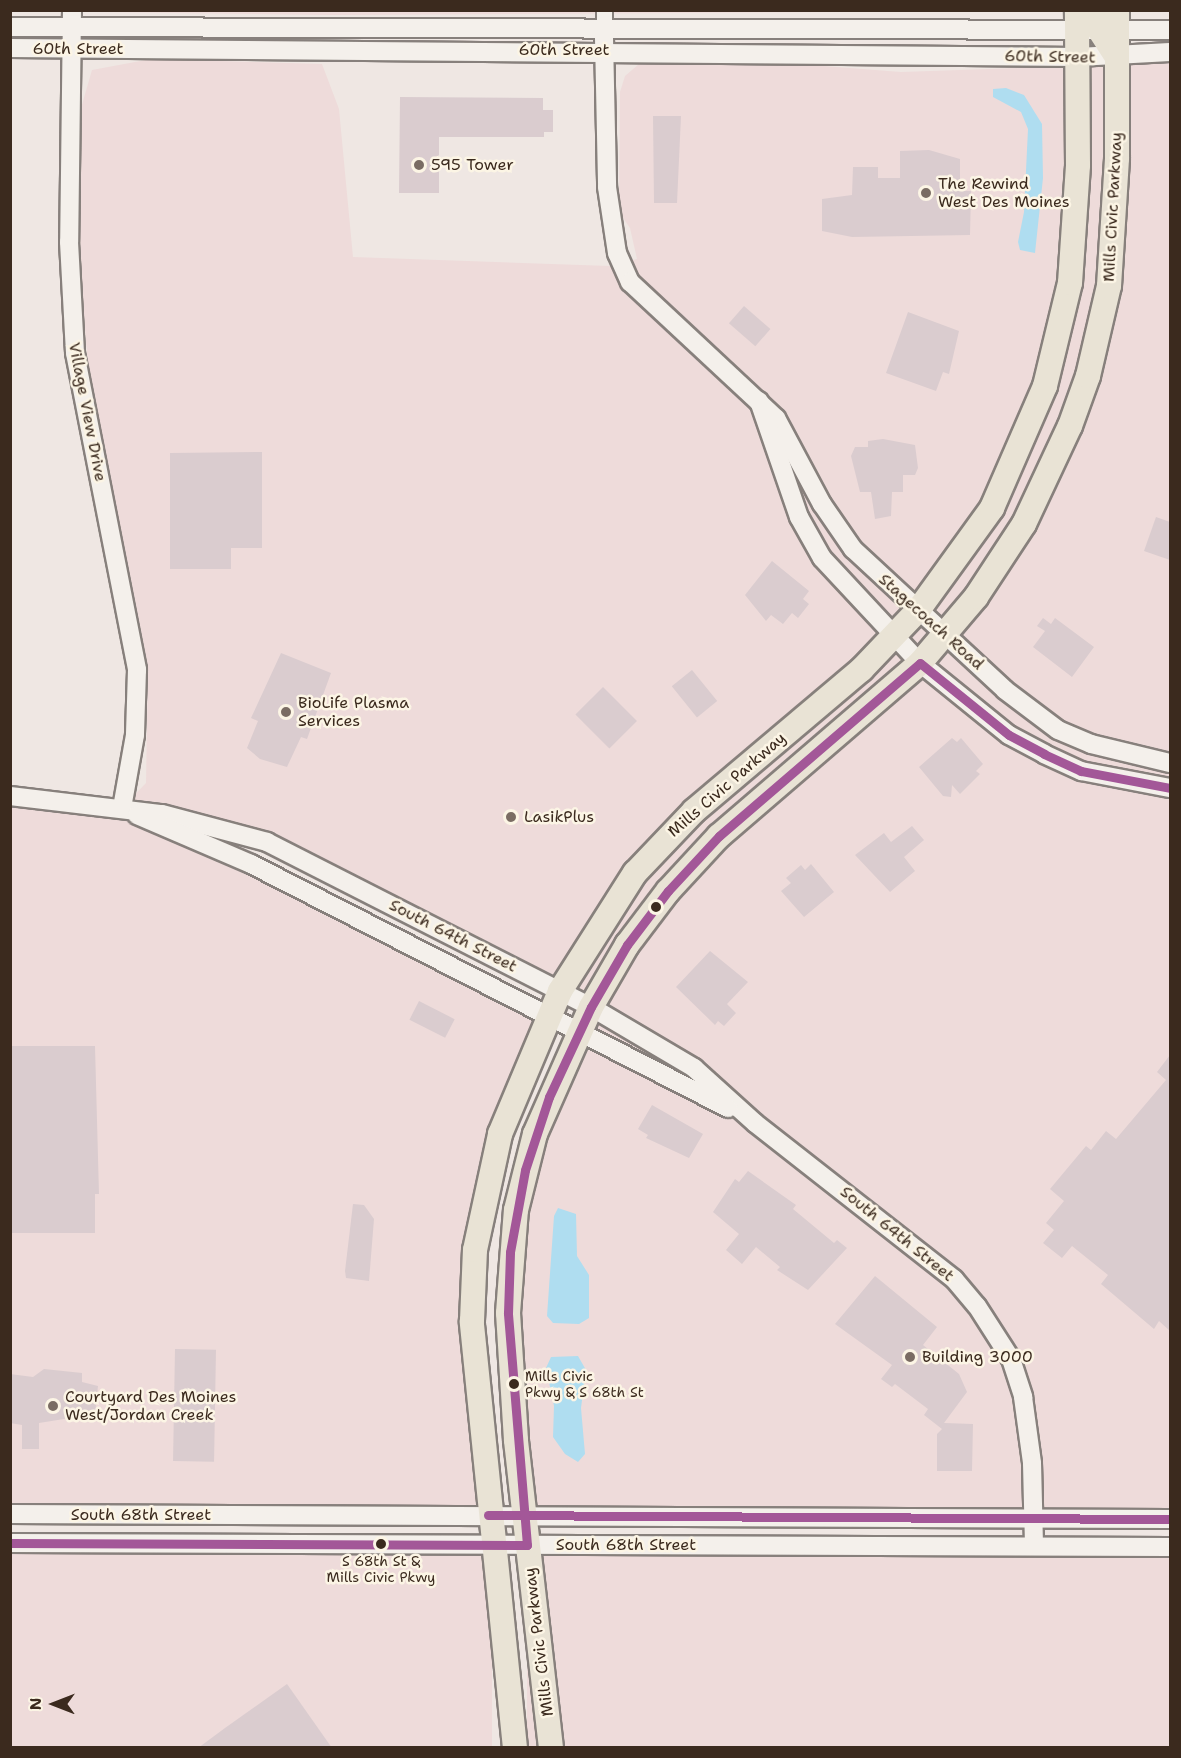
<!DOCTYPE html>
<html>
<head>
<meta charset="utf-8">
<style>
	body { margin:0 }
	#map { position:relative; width:1181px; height:1758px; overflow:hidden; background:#efe7e3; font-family:"Shantell Sans",sans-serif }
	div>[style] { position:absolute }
	.built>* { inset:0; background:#eedbda; transform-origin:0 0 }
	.water>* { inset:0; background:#afddf0 }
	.building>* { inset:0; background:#dacccf; transform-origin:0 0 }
	.roads { filter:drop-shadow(2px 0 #87807c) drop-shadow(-2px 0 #87807c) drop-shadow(0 2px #87807c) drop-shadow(0 -2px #87807c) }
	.minor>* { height:15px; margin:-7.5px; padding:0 7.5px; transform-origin:7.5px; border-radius:7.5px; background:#f4f0eb }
	.tertiary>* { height:18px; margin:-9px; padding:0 9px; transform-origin:9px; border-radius:9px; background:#f4f0eb }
	.primary>* { height:24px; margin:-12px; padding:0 12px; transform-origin:12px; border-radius:12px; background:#e9e3d5 }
	.bus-1>* { height:9px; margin:-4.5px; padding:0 4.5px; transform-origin:4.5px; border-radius:4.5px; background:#a35798 }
	.dots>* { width:16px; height:16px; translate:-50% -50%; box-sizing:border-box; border:3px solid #fcf5e5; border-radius:50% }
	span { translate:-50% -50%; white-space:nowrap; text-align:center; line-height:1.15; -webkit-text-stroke:5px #fcf5e5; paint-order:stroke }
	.bus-label { font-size:14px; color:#3b2a1e }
	.left { translate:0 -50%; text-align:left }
	.street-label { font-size:16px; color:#3b2a1e }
	.poi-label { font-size:16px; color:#3b2a1e }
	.frame { position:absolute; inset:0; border:12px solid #3b2a1e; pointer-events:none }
	.north { position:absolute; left:24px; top:1674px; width:60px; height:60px; -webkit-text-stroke:4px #fcf5e5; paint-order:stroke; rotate:270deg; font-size:16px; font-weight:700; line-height:24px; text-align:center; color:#3b2a1e }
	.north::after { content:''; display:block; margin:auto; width:21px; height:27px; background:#3b2a1e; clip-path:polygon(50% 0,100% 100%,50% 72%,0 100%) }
</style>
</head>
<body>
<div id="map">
	<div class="built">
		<div style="clip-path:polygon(11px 11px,10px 11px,1037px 11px,331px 15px)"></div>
		<div style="clip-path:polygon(151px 59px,322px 64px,339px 109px,353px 257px,610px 266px,637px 259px,630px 228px,619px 212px,620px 92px,625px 76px,639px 64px,759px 61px,901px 72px,1170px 63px,1170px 1519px,524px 1514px,516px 1210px,591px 1007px,267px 842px,162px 814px,548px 1015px,475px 1250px,489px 1515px,11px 1514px,10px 796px,122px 808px,146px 783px,148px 667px,88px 364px,79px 260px,79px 154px,81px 108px,92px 70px)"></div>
		<div style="left:11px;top:1543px;width:481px;height:205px"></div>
		<div style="left:527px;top:1545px;width:643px;height:203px"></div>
	</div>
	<div class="water">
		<div style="clip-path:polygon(1006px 88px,1024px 95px,1042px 124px,1043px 178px,1035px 253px,1020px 250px,1018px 242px,1024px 212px,1028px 129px,1021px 112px,993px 97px,993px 89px)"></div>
		<div style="clip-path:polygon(558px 1208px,576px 1214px,577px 1256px,589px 1275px,589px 1318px,579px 1324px,553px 1323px,547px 1316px,554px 1216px)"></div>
		<div style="clip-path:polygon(578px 1356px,586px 1370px,581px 1408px,585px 1454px,578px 1462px,565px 1454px,553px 1437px,554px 1406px,546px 1368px,551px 1357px)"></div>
	</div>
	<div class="building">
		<div style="clip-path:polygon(400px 97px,543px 98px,543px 110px,553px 110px,553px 132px,544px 132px,544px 137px,439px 137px,439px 193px,399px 193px)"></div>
		<div style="clip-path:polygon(653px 116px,681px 116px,677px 203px,654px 203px)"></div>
		<div style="clip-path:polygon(929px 150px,960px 159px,960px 191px,971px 191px,970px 235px,852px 237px,822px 231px,822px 199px,852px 195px,853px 167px,878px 167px,878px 178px,900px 178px,900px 151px)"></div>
		<div style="left:744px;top:306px;width:35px;height:23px;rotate:41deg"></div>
		<div style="clip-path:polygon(908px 312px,959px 331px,949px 374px,943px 372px,936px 391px,886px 373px)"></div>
		<div style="clip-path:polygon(883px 439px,915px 445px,918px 468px,915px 475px,903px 475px,903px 492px,892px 492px,891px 516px,875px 519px,871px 492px,860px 492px,851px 456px,855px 447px,868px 447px,868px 441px)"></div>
		<div style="clip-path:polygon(262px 452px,262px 548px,231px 548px,231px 569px,170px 569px,170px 453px)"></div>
		<div style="clip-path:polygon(1156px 517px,1170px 522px,1170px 560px,1144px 551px)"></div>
		<div style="clip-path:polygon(772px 561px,809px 591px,803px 599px,809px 604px,798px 618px,792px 613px,783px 624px,771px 615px,766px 621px,745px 595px)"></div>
		<div style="clip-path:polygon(1043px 618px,1051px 624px,1055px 618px,1094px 647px,1072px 677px,1033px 647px,1045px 631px,1037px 626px)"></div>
		<div style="clip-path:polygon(281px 653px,331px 673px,307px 739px,301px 737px,287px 767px,260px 759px,247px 748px,258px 721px,251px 718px)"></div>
		<div style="left:692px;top:670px;width:40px;height:26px;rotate:51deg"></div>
		<div style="left:603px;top:687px;width:48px;height:39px;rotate:45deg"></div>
		<div style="clip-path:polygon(952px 738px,957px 742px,961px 738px,983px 764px,976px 771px,980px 774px,960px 794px,952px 785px,951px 797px,943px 796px,919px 767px)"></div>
		<div style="clip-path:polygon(912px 826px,924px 840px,904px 857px,915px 871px,890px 892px,855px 855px,884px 833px,891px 842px)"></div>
		<div style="clip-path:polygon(811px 864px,834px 892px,804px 917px,781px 891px,791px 883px,786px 878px,801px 865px,805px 870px)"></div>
		<div style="clip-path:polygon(710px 951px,748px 982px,727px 1004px,736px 1013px,724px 1026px,718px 1021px,715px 1025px,676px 987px)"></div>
		<div style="left:419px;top:1001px;width:40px;height:21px;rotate:27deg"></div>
		<div style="clip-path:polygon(10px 1046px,95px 1046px,99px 1194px,95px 1194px,95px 1233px,10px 1233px)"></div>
		<div style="clip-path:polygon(1170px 1055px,1170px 1331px,1159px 1321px,1154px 1329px,1101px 1284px,1108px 1275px,1072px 1246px,1062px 1258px,1043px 1243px,1054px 1230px,1046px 1223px,1064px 1201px,1050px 1189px,1086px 1146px,1091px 1150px,1106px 1131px,1116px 1139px,1166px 1080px,1157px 1072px)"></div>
		<div style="clip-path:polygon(652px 1105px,703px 1134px,689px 1158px,646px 1138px,648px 1135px,638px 1129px)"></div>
		<div style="clip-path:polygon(748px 1171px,796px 1205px,793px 1209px,834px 1243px,837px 1240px,847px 1248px,808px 1290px,777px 1270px,780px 1267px,756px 1247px,742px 1264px,726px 1250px,739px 1234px,713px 1212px,735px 1179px,739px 1182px)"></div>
		<div style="clip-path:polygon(353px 1204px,364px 1205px,374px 1219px,369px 1281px,346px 1278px,345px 1271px)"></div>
		<div style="clip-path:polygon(875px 1276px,937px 1327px,923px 1345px,959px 1374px,967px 1392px,944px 1423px,973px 1424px,972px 1471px,937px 1471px,937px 1434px,942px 1429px,924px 1415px,928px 1409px,895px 1384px,892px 1387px,881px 1379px,892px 1365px,835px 1324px)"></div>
		<div style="left:175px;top:1349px;width:41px;height:112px;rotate:1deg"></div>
		<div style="clip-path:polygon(44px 1369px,82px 1373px,82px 1382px,98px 1386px,95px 1414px,39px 1423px,39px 1449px,22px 1449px,22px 1425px,10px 1423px,10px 1374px,33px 1377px)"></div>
		<div style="clip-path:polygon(287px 1684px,332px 1748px,198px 1748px,225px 1728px)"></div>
	</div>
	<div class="roads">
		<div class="minor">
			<div style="left:604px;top:27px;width:17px;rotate:-90deg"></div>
		</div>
		<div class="tertiary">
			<div style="left:72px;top:10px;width:232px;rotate:90.7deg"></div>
			<div style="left:69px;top:242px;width:111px;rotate:86.9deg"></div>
			<div style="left:75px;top:353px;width:323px;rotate:78.9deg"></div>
			<div style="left:137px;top:670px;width:65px;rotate:91.8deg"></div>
			<div style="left:135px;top:735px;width:74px;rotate:100.1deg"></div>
			<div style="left:10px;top:27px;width:1160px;rotate:0.15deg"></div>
			<div style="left:604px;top:38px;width:149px;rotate:88.8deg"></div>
			<div style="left:607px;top:187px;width:67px;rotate:81.4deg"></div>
			<div style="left:617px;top:253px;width:32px;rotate:66deg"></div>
			<div style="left:630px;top:282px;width:200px;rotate:43deg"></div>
			<div style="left:776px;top:418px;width:98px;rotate:61.9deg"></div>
			<div style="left:822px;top:504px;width:55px;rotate:55.4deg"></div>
			<div style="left:853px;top:549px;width:207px;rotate:42.8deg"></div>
			<div style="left:1005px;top:690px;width:66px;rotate:37deg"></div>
			<div style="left:1058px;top:730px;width:36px;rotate:23deg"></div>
			<div style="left:1091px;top:744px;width:81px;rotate:13.5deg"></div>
			<div style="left:10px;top:48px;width:1068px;rotate:0.48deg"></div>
			<div style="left:1078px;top:57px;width:92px;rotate:-3.1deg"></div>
			<div style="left:759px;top:401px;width:123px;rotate:71deg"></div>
			<div style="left:799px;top:517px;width:47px;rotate:60.7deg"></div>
			<div style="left:822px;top:558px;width:144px;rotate:47deg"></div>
			<div style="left:920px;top:663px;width:114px;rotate:39deg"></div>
			<div style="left:1009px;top:735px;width:40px;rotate:28deg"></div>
			<div style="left:1044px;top:754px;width:41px;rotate:24.7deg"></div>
			<div style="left:1081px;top:771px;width:91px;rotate:10.8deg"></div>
			<div style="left:10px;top:796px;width:153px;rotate:6.8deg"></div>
			<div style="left:162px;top:814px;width:109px;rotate:14.9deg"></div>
			<div style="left:267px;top:842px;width:364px;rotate:27deg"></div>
			<div style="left:591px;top:1007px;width:120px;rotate:30.6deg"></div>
			<div style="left:694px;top:1068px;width:82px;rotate:42deg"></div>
			<div style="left:755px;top:1123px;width:253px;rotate:38.1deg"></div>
			<div style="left:954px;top:1279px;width:35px;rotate:50deg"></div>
			<div style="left:977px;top:1306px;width:63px;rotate:57.3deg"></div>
			<div style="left:1011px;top:1359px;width:40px;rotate:72deg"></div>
			<div style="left:1023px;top:1397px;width:67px;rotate:82.2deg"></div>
			<div style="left:1032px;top:1463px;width:82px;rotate:88.6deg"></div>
			<div style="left:137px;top:815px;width:124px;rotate:23.3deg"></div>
			<div style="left:251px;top:864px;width:536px;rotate:27.09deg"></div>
			<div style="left:10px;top:1514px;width:1160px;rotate:0.25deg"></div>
			<div style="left:10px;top:1543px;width:1160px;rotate:0.2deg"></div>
		</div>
		<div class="primary">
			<div style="left:1098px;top:10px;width:18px;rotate:90deg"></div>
			<div style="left:1098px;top:28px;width:35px;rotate:57deg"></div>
			<div style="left:515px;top:1748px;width:429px;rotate:-95.8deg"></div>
			<div style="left:472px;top:1321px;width:71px;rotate:-87.6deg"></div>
			<div style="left:475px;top:1250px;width:119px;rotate:-77.8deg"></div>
			<div style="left:500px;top:1134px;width:155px;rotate:-67.2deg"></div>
			<div style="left:560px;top:991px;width:140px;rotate:-57.6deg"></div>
			<div style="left:635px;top:873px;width:86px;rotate:-46.4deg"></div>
			<div style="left:694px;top:811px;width:219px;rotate:-40.2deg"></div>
			<div style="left:861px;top:670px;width:84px;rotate:-46.4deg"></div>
			<div style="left:919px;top:609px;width:125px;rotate:-54.1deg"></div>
			<div style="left:992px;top:508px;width:133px;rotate:-66.5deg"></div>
			<div style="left:1045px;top:386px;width:106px;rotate:-76.4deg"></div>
			<div style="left:1070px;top:283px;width:118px;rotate:-86.1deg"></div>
			<div style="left:1078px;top:165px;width:155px;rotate:-90.4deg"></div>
			<div style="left:551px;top:1748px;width:310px;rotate:-96.5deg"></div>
			<div style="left:516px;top:1440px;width:127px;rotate:-93.6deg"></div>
			<div style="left:508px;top:1313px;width:103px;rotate:-85.6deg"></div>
			<div style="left:516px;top:1210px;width:78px;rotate:-76deg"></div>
			<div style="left:535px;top:1134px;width:139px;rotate:-66.2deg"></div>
			<div style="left:591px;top:1007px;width:72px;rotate:-59.9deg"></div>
			<div style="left:627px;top:945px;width:68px;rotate:-52.8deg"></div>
			<div style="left:668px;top:891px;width:75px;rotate:-47.2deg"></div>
			<div style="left:719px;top:836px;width:265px;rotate:-40.7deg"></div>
			<div style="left:920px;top:663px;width:87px;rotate:-49.7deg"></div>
			<div style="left:976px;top:597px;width:87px;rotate:-56.7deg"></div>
			<div style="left:1024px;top:524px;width:108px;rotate:-64.9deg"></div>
			<div style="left:1070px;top:426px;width:53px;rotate:-70.2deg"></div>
			<div style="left:1088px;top:376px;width:92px;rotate:-76.9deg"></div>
			<div style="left:1109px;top:286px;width:128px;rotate:-86.4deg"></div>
			<div style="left:1117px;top:158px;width:148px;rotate:-90deg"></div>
		</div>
	</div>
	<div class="bus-1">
		<div style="left:488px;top:1515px;width:682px;rotate:0.34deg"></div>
		<div style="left:10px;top:1543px;width:517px;rotate:0.22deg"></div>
		<div style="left:527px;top:1545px;width:233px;rotate:-94.7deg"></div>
		<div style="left:508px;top:1313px;width:61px;rotate:-88.1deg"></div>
		<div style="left:510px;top:1252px;width:83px;rotate:-79.6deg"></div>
		<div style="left:525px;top:1170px;width:77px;rotate:-71.8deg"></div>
		<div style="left:549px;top:1097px;width:99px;rotate:-65deg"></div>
		<div style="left:591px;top:1007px;width:72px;rotate:-59.9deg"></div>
		<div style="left:627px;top:945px;width:68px;rotate:-52.8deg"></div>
		<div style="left:668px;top:891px;width:75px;rotate:-47.2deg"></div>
		<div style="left:719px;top:836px;width:265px;rotate:-40.7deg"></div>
		<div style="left:920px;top:663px;width:114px;rotate:39deg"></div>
		<div style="left:1009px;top:735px;width:40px;rotate:28deg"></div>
		<div style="left:1044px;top:754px;width:41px;rotate:24.7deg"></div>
		<div style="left:1081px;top:771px;width:91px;rotate:10.8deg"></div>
	</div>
	<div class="dots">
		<div style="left:419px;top:165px;background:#7a6c63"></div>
		<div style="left:926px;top:193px;background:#7a6c63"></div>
		<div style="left:286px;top:712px;background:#7a6c63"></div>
		<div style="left:511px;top:817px;background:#7a6c63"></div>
		<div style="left:656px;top:907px;background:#3b2a1e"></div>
		<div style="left:910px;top:1357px;background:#7a6c63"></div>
		<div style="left:514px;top:1384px;background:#3b2a1e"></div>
		<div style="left:53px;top:1406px;background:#7a6c63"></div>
		<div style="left:381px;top:1544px;background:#3b2a1e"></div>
	</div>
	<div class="bus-label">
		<span class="left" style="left:525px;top:1384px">Mills Civic<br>Pkwy &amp; S 68th St</span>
		<span style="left:381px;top:1569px">S 68th St &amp;<br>Mills Civic Pkwy</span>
	</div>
	<div class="street-label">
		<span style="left:78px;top:49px">60th Street</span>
		<span style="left:564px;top:50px">60th Street</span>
		<span style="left:1050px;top:57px;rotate:1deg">60th Street</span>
		<span style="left:1113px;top:207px;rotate:-87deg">Mills Civic Parkway</span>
		<span style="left:87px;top:412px;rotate:79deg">Village View Drive</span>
		<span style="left:931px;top:622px;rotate:42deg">Stagecoach Road</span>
		<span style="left:727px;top:785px;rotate:-41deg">Mills Civic Parkway</span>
		<span style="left:453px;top:936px;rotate:27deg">South 64th Street</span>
		<span style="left:897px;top:1234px;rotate:39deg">South 64th Street</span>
		<span style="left:141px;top:1515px">South 68th Street</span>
		<span style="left:626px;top:1545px">South 68th Street</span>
		<span style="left:539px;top:1642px;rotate:-97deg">Mills Civic Parkway</span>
	</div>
	<div class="poi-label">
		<span class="left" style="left:431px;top:165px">595 Tower</span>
		<span class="left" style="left:938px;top:193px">The Rewind<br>West Des Moines</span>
		<span class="left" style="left:298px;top:712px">BioLife Plasma<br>Services</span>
		<span class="left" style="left:524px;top:817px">LasikPlus</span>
		<span class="left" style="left:922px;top:1357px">Building 3000</span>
		<span class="left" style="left:65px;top:1406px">Courtyard Des Moines<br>West/Jordan Creek</span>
	</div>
	<div class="frame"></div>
	<div class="north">N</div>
</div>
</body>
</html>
